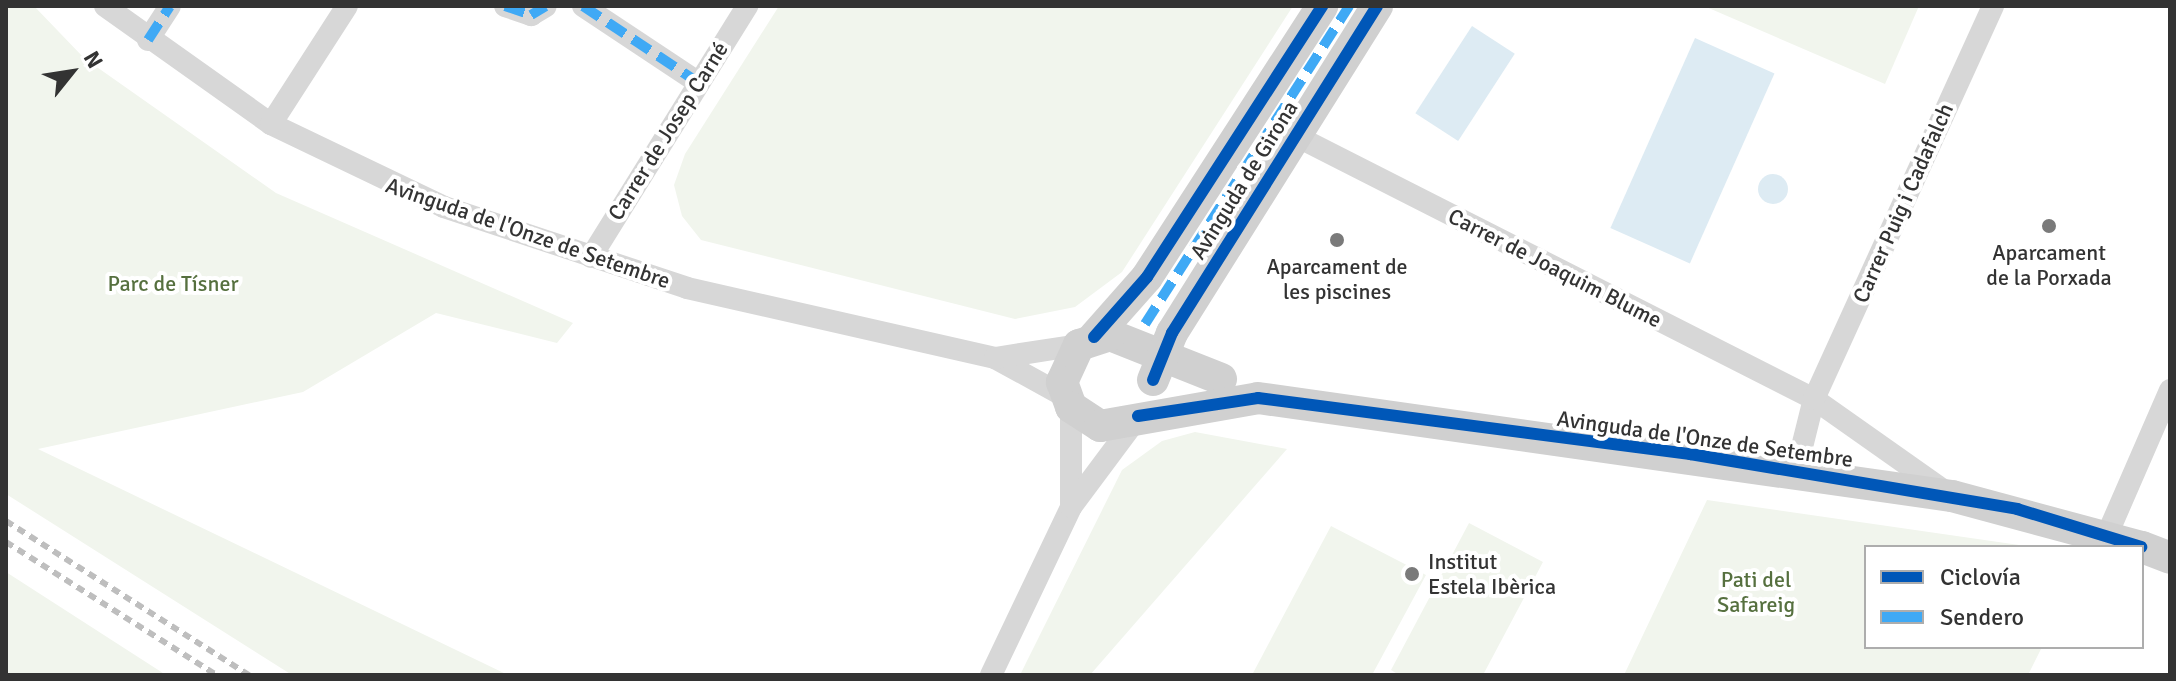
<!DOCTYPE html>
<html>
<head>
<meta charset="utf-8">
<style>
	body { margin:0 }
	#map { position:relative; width:2176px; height:681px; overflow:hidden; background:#fff; font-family:Signika,sans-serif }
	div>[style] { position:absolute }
	.green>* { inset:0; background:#f1f5ed }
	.water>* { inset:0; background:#ddebf3; transform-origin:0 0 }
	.round { border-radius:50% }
	.street>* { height:22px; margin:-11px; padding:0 11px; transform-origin:11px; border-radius:11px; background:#d7d7d7 }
	.secondary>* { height:32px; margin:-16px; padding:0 16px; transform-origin:16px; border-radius:16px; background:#d0d0d0 }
	.rail>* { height:6px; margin-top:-3px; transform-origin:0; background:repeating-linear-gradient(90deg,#bebebe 0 8px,transparent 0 14px) }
	.quiet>* { height:10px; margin-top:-5px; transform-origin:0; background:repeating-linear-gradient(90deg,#3fa9f5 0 20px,transparent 0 30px) }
	.cycleway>* { height:12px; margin:-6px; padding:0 6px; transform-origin:6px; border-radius:6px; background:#0057b8 }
	.dots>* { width:22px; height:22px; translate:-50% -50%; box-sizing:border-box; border:4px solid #fff; border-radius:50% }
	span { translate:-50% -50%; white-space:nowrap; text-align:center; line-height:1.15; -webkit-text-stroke:8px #fff; paint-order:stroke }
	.street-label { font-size:22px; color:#333 }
	.poi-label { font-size:22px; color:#333 }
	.left { translate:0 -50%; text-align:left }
	.park-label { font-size:22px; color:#56703f }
	.frame { position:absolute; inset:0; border:8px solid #333; pointer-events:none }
	.legend { position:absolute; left:1864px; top:545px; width:280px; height:104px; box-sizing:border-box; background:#fff; border:2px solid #adadad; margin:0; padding:10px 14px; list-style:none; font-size:24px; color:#333 }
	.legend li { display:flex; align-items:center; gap:16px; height:40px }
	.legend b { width:40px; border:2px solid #adadad }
	.north { position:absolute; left:32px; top:32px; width:80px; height:80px; -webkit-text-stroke:6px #fff; paint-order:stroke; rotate:60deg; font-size:22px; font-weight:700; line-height:32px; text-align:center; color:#333 }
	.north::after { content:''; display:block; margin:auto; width:28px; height:36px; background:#333; clip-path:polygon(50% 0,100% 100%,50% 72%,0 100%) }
</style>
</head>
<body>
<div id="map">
	<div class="green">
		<div style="clip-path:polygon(6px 6px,34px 6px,84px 58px,276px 193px,573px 323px,557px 343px,436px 313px,303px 392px,38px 449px,508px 675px,292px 675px,6px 494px)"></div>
		<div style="clip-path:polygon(779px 6px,1293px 6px,1122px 272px,1075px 307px,1015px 319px,701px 240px,682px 216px,674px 185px,685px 154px)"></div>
		<div style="clip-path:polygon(1704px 6px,1919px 6px,1885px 84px)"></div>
		<div style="clip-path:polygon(1195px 432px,1287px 449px,1090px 675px,1020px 675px,1122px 470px,1162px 441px)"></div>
		<div style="clip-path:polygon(1707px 500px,2033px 547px,1866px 547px,1866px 647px,2042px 647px,2028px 675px,1624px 675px)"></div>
		<div style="clip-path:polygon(1469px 523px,1543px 562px,1483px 675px,1399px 675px,1391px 670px)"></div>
		<div style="clip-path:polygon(1331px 526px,1426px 575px,1372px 675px,1252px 675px)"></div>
		<div style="clip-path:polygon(6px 572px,166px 675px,6px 675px)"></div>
	</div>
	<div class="water">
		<div style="left:1472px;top:26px;width:51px;height:104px;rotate:33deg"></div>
		<div style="left:1695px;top:38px;width:87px;height:208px;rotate:24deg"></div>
		<div class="round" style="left:1758px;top:174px;width:30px;height:30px"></div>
	</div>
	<div class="street">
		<div style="left:105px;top:6px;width:204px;rotate:35.4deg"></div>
		<div style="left:271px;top:124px;width:192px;rotate:25.6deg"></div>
		<div style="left:444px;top:207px;width:256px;rotate:18.4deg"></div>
		<div style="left:687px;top:288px;width:316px;rotate:12.8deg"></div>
		<div style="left:995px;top:358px;width:79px;rotate:28.8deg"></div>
		<div style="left:505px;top:6px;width:28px;rotate:19deg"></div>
		<div style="left:531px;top:15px;width:17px;rotate:-31deg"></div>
		<div style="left:583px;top:6px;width:136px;rotate:33.6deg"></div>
		<div style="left:148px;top:40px;width:40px;rotate:-57.1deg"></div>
		<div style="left:271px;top:124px;width:140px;rotate:-57.2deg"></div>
		<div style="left:1296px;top:136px;width:581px;rotate:26.92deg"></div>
		<div style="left:1814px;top:399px;width:161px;rotate:35.2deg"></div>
		<div style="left:591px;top:257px;width:296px;rotate:-58.1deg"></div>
		<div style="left:995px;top:358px;width:85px;rotate:-8.8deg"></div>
		<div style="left:1071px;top:407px;width:100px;rotate:90deg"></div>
		<div style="left:1796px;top:471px;width:74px;rotate:-76deg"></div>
		<div style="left:1814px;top:399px;width:432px;rotate:-65.5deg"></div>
		<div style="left:2107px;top:535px;width:158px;rotate:-66.5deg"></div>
		<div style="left:991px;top:675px;width:186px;rotate:-64.5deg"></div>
		<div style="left:1071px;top:507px;width:112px;rotate:-53.3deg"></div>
	</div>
	<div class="secondary">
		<div style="left:1094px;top:337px;width:80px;rotate:-48.5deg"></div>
		<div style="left:1147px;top:277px;width:323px;rotate:-57.1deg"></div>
		<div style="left:1221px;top:379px;width:119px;rotate:-158.4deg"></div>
		<div style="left:1110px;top:335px;width:33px;rotate:162deg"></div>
		<div style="left:1079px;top:345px;width:41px;rotate:114.7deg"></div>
		<div style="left:1062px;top:382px;width:27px;rotate:70deg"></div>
		<div style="left:1071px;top:407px;width:35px;rotate:33deg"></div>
		<div style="left:1100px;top:426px;width:160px;rotate:-10deg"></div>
		<div style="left:1258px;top:398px;width:701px;rotate:8.04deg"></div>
		<div style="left:1952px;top:496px;width:196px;rotate:15.1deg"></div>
		<div style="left:1153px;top:380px;width:51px;rotate:-68deg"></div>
		<div style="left:1172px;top:333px;width:386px;rotate:-57.9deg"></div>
		<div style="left:2142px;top:547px;width:30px;rotate:21deg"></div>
	</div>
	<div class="rail">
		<div style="left:6px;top:521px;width:288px;rotate:32.4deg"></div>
		<div style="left:6px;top:542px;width:249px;rotate:32.3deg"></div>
	</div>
	<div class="quiet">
		<div style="left:505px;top:6px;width:28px;rotate:19deg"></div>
		<div style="left:531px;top:15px;width:17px;rotate:-31deg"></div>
		<div style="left:583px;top:6px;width:136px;rotate:33.6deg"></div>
		<div style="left:148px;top:40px;width:40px;rotate:-57.1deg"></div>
		<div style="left:1145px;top:324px;width:378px;rotate:-57.3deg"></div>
	</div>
	<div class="cycleway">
		<div style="left:1094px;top:337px;width:80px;rotate:-48.5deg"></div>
		<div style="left:1147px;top:277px;width:323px;rotate:-57.1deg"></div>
		<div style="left:1153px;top:380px;width:51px;rotate:-68deg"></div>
		<div style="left:1172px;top:333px;width:386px;rotate:-57.9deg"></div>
		<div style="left:1138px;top:416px;width:121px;rotate:-8.5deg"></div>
		<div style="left:1258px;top:398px;width:436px;rotate:7.4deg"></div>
		<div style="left:1690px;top:454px;width:332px;rotate:9.5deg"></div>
		<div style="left:2017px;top:509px;width:130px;rotate:17deg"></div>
	</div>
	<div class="dots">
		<div style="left:2049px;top:226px;background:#7a7a7a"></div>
		<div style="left:1337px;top:240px;background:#7a7a7a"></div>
		<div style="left:1412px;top:574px;background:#7a7a7a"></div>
	</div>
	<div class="street-label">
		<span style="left:668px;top:131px;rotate:-58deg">Carrer de Josep Carné</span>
		<span style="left:1244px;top:180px;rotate:-58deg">Avinguda de Girona</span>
		<span style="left:1903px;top:203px;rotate:-66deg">Carrer Puig i Cadafalch</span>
		<span style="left:528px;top:233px;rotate:19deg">Avinguda de l'Onze de Setembre</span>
		<span style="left:1555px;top:268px;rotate:27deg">Carrer de Joaquim Blume</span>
		<span style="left:1705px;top:439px;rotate:8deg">Avinguda de l'Onze de Setembre</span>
	</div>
	<div class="poi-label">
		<span style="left:2049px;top:265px">Aparcament<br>de la Porxada</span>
		<span style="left:1337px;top:279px">Aparcament de<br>les piscines</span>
		<span class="left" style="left:1428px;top:574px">Institut<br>Estela Ibèrica</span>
	</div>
	<div class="park-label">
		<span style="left:173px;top:284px">Parc de Tísner</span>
		<span style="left:1756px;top:592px">Pati del<br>Safareig</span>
	</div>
	<div class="frame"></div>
	<ul class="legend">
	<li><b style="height:10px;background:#0057b8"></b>Ciclovía</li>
	<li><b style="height:10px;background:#3fa9f5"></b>Sendero</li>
	</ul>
	<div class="north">N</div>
</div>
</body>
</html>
